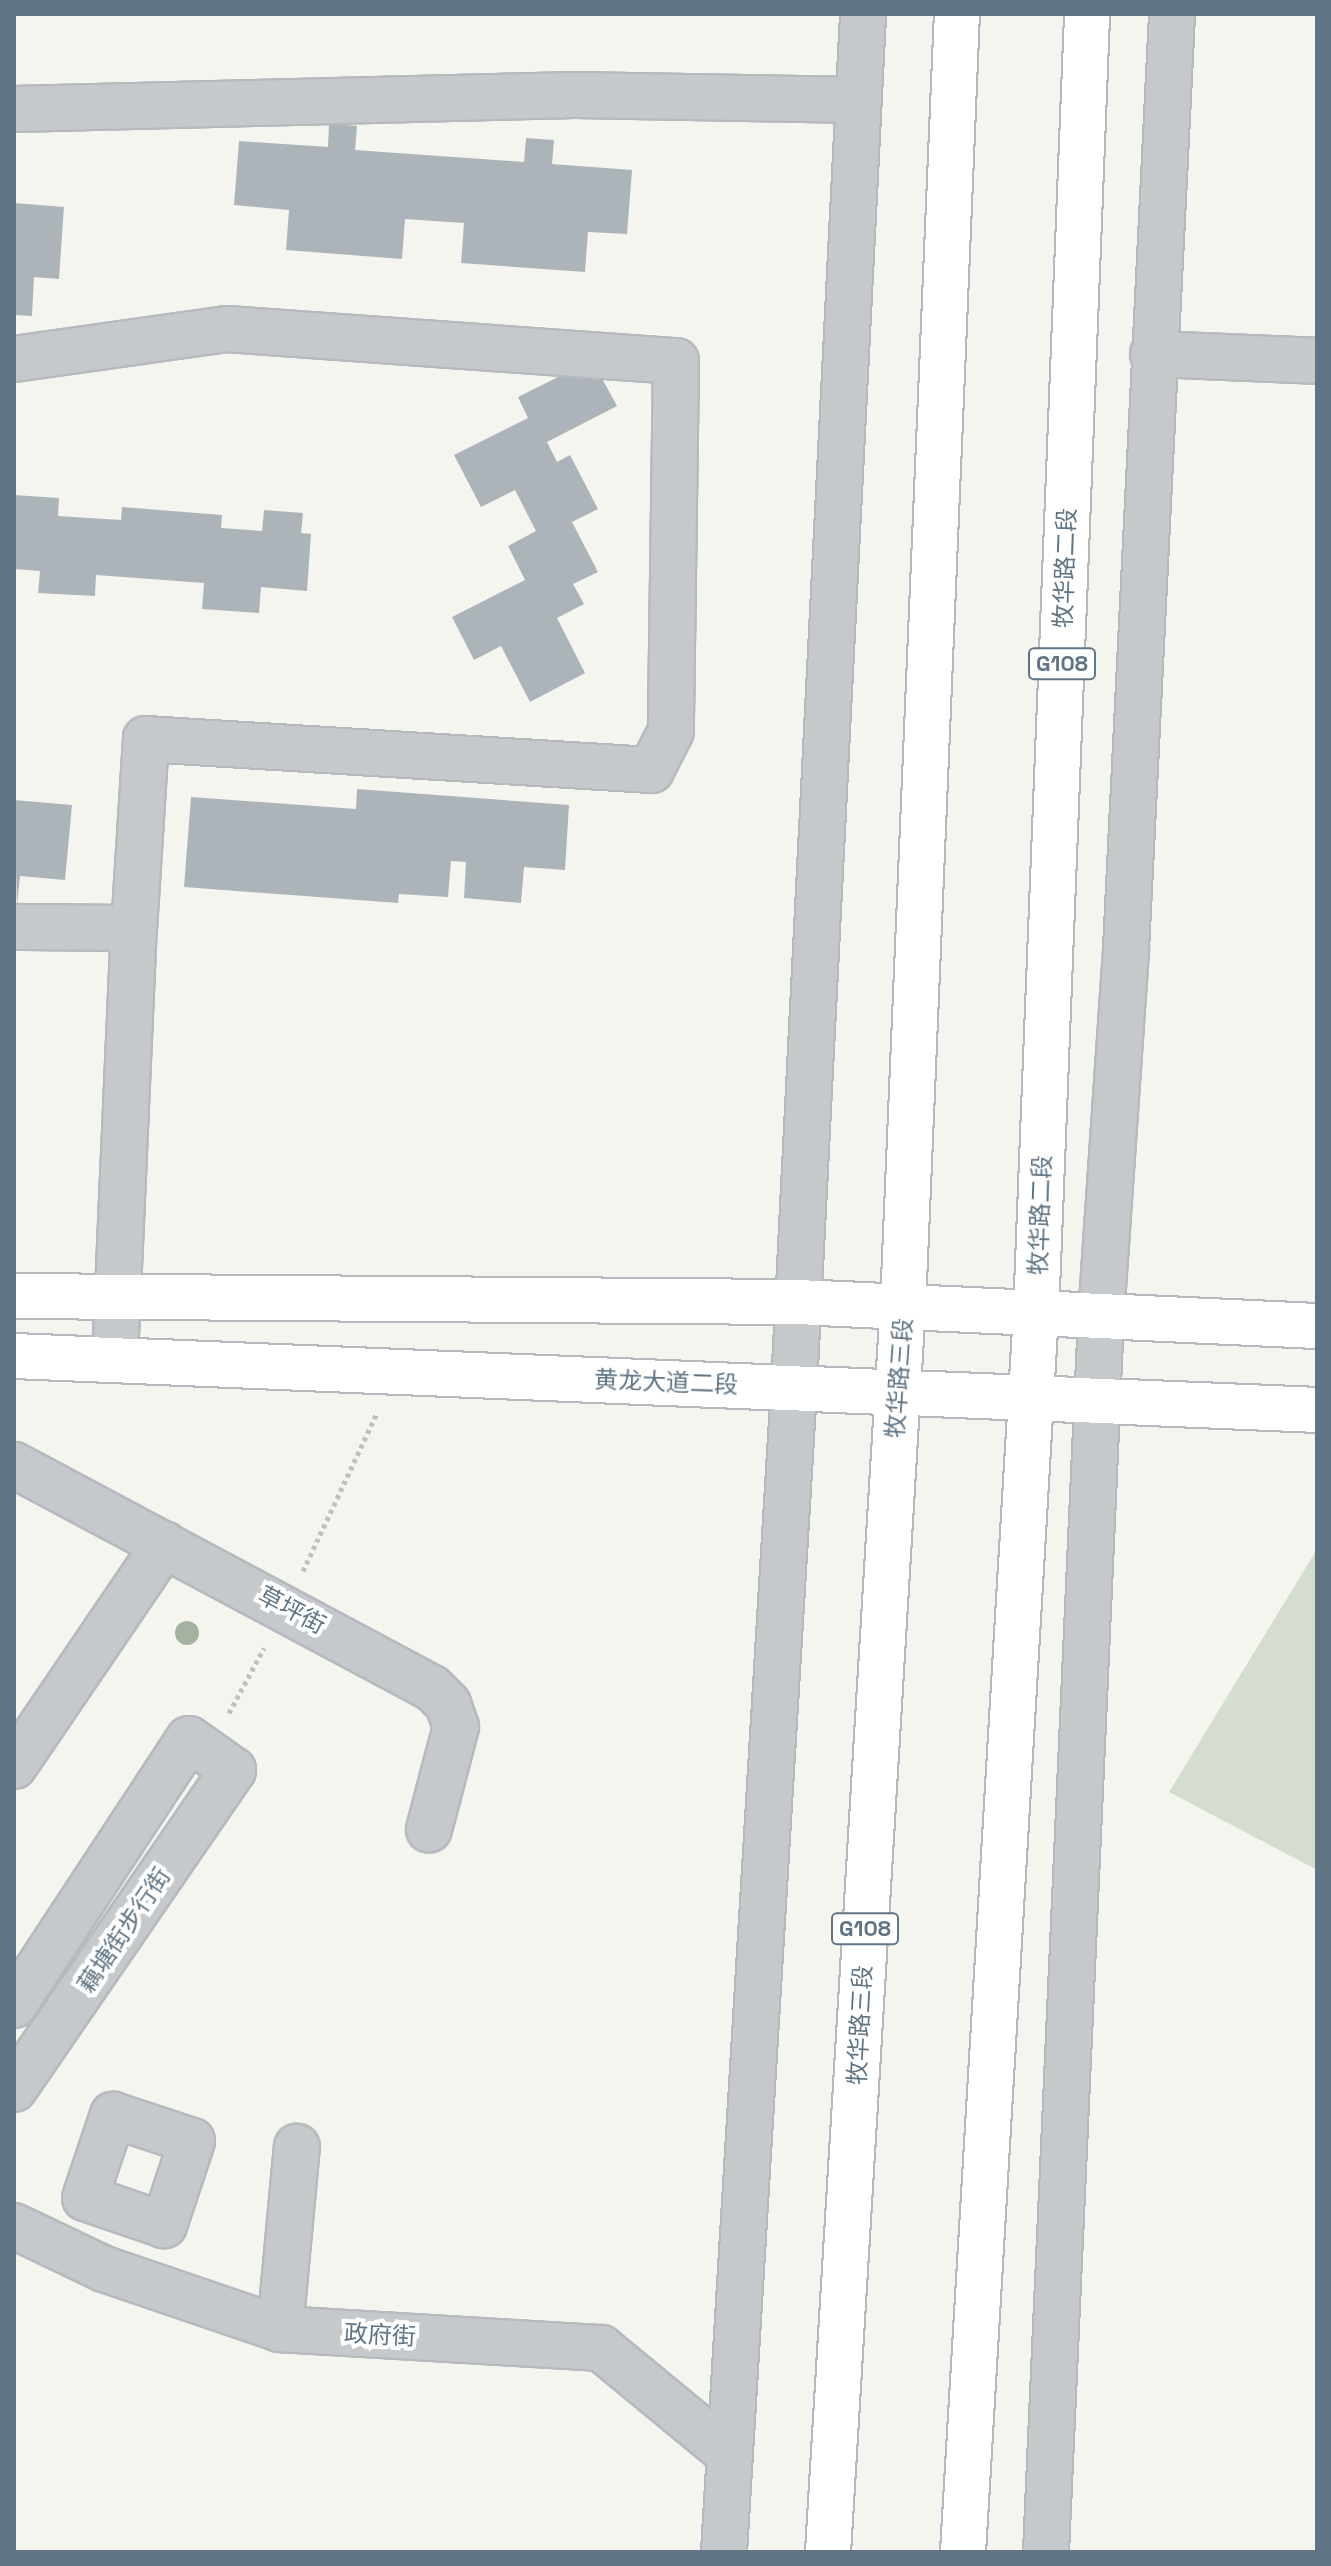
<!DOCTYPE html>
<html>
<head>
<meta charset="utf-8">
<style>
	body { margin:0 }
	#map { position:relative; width:1331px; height:2566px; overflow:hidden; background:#f5f5f0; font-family:"Space Grotesk","Noto Sans SC",sans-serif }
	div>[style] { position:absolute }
	.green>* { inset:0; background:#d5ddd1 }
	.building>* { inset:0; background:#acb4b9 }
	.path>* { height:5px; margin-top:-2.5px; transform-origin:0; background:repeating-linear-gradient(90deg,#bec0c2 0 4px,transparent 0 8px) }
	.roads { filter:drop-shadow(2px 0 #b6babe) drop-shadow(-2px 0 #b6babe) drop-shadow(0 2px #b6babe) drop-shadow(0 -2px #b6babe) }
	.minor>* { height:44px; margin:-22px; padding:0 22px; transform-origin:22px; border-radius:22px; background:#c6c9cc }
	.major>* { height:44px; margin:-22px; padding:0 22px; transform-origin:22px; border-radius:22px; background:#fff }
	.highway>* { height:44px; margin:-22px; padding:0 22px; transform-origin:22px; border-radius:22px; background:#fff }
	.trees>* { width:24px; height:24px; margin:-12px; border-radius:50%; background:#a6b2a1 }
	span { translate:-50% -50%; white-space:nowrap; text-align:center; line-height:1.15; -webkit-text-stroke:8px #fff; paint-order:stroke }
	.shield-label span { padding:2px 6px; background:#fff; border:2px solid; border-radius:6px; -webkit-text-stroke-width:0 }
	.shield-label { font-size:22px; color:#607484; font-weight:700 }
	.street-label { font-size:24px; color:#607484 }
	.frame { position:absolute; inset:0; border:16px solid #607484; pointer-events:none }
</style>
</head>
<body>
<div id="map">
	<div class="green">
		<div style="clip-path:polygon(1317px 1549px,1317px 1870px,1169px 1792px)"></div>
	</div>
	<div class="building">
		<div style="clip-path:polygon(329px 123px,357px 126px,355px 150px,524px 162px,526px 138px,554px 140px,552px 164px,632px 170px,627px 234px,588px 232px,585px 272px,461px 263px,464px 223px,405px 219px,402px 259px,286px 250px,289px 210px,234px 205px,239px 141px,328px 147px)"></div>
		<div style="clip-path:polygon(14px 203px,64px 207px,59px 279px,34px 277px,32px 316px,14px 315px)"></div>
		<div style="clip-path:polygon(592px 360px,617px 406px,547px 442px,557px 462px,570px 455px,598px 509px,572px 522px,598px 572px,573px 584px,584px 604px,557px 618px,585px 673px,530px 702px,501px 646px,474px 660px,452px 617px,525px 580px,508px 546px,536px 531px,515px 490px,481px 507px,454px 455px,528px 418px,518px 397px)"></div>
		<div style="clip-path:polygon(14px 495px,59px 498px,58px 516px,121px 520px,122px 507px,222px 515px,221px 528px,262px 531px,264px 510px,303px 513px,301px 533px,311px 534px,307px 591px,261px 587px,259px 613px,202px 609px,204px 583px,96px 575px,95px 596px,38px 593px,40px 571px,14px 569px)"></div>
		<div style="clip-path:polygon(357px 789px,569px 805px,565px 870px,524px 867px,521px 903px,464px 898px,466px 862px,451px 861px,448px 897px,399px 894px,398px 903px,184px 887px,191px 797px,356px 809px)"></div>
		<div style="clip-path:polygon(14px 800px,72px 805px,65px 880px,20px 876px,17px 906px)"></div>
	</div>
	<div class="path">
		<div style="left:303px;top:1571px;width:174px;rotate:-64.9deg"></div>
		<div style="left:229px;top:1713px;width:74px;rotate:-61.7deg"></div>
	</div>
	<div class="roads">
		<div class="minor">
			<div style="left:14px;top:109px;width:561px;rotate:-1.43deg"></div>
			<div style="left:575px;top:95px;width:283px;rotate:1deg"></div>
			<div style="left:1153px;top:354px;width:164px;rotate:2.4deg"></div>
			<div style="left:14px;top:359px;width:215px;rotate:-8deg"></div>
			<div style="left:227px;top:329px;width:450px;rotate:4.1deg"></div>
			<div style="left:676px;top:361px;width:370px;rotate:90.8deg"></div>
			<div style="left:671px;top:731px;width:44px;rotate:117.1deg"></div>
			<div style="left:651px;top:770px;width:506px;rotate:-176.49deg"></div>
			<div style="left:146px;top:739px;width:189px;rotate:93.6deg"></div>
			<div style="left:134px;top:928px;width:120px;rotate:-179.5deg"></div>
			<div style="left:115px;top:1359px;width:431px;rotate:-87.5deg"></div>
			<div style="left:14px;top:1465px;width:474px;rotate:28.1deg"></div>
			<div style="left:432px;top:1688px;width:23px;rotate:45deg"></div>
			<div style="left:448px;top:1704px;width:24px;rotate:71deg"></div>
			<div style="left:456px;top:1727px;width:106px;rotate:104.8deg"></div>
			<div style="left:14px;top:1766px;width:268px;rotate:-55.8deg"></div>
			<div style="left:14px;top:2005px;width:318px;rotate:-56.7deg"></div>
			<div style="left:189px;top:1739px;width:54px;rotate:35.2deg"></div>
			<div style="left:233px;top:1770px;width:387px;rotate:124.5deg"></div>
			<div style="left:113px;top:2115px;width:83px;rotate:18.2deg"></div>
			<div style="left:192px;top:2141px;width:89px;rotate:108.4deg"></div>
			<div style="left:164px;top:2225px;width:83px;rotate:-161.1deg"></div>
			<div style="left:85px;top:2198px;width:88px;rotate:-71.4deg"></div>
			<div style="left:14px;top:2226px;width:100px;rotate:25.5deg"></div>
			<div style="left:104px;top:2269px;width:186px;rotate:18.8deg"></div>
			<div style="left:280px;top:2329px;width:322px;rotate:3.4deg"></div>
			<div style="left:601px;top:2348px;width:163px;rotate:39.5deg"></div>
			<div style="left:280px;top:2329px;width:183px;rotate:-84.7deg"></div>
			<div style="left:724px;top:2552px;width:1167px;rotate:-86.56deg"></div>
			<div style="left:794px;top:1387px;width:1375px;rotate:-87.12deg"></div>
			<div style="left:1046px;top:2552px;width:1236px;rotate:-87.45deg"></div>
			<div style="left:1101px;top:1317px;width:369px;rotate:-86.1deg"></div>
			<div style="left:1126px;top:949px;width:936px;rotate:-87.18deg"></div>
		</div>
		<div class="major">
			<div style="left:14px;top:1296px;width:784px;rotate:0.44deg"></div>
			<div style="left:798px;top:1302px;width:520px;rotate:2.65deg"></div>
			<div style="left:14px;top:1356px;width:1304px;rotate:2.37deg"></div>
		</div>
		<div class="highway">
			<div style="left:828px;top:2552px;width:1248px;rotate:-86.56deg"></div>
			<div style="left:903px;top:1306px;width:1293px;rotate:-87.61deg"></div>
			<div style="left:963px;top:2552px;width:1240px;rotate:-86.63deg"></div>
			<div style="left:1036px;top:1314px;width:1301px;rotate:-87.75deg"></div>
		</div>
	</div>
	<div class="trees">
		<div style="left:187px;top:1633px"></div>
	</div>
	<div class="shield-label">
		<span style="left:1062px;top:664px">G108</span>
		<span style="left:865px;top:1929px">G108</span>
	</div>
	<div class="street-label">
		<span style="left:1065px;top:568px;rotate:-88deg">牧华路二段</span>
		<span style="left:1040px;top:1215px;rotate:-88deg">牧华路二段</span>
		<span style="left:899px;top:1378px;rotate:-86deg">牧华路三段</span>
		<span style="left:666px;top:1382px;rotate:2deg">黄龙大道二段</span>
		<span style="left:292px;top:1610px;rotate:28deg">草坪街</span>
		<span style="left:124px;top:1930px;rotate:-56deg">藕塘街步行街</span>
		<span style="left:860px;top:2025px;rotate:-87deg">牧华路三段</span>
		<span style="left:380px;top:2335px;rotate:3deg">政府街</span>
	</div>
	<div class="frame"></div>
</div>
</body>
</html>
